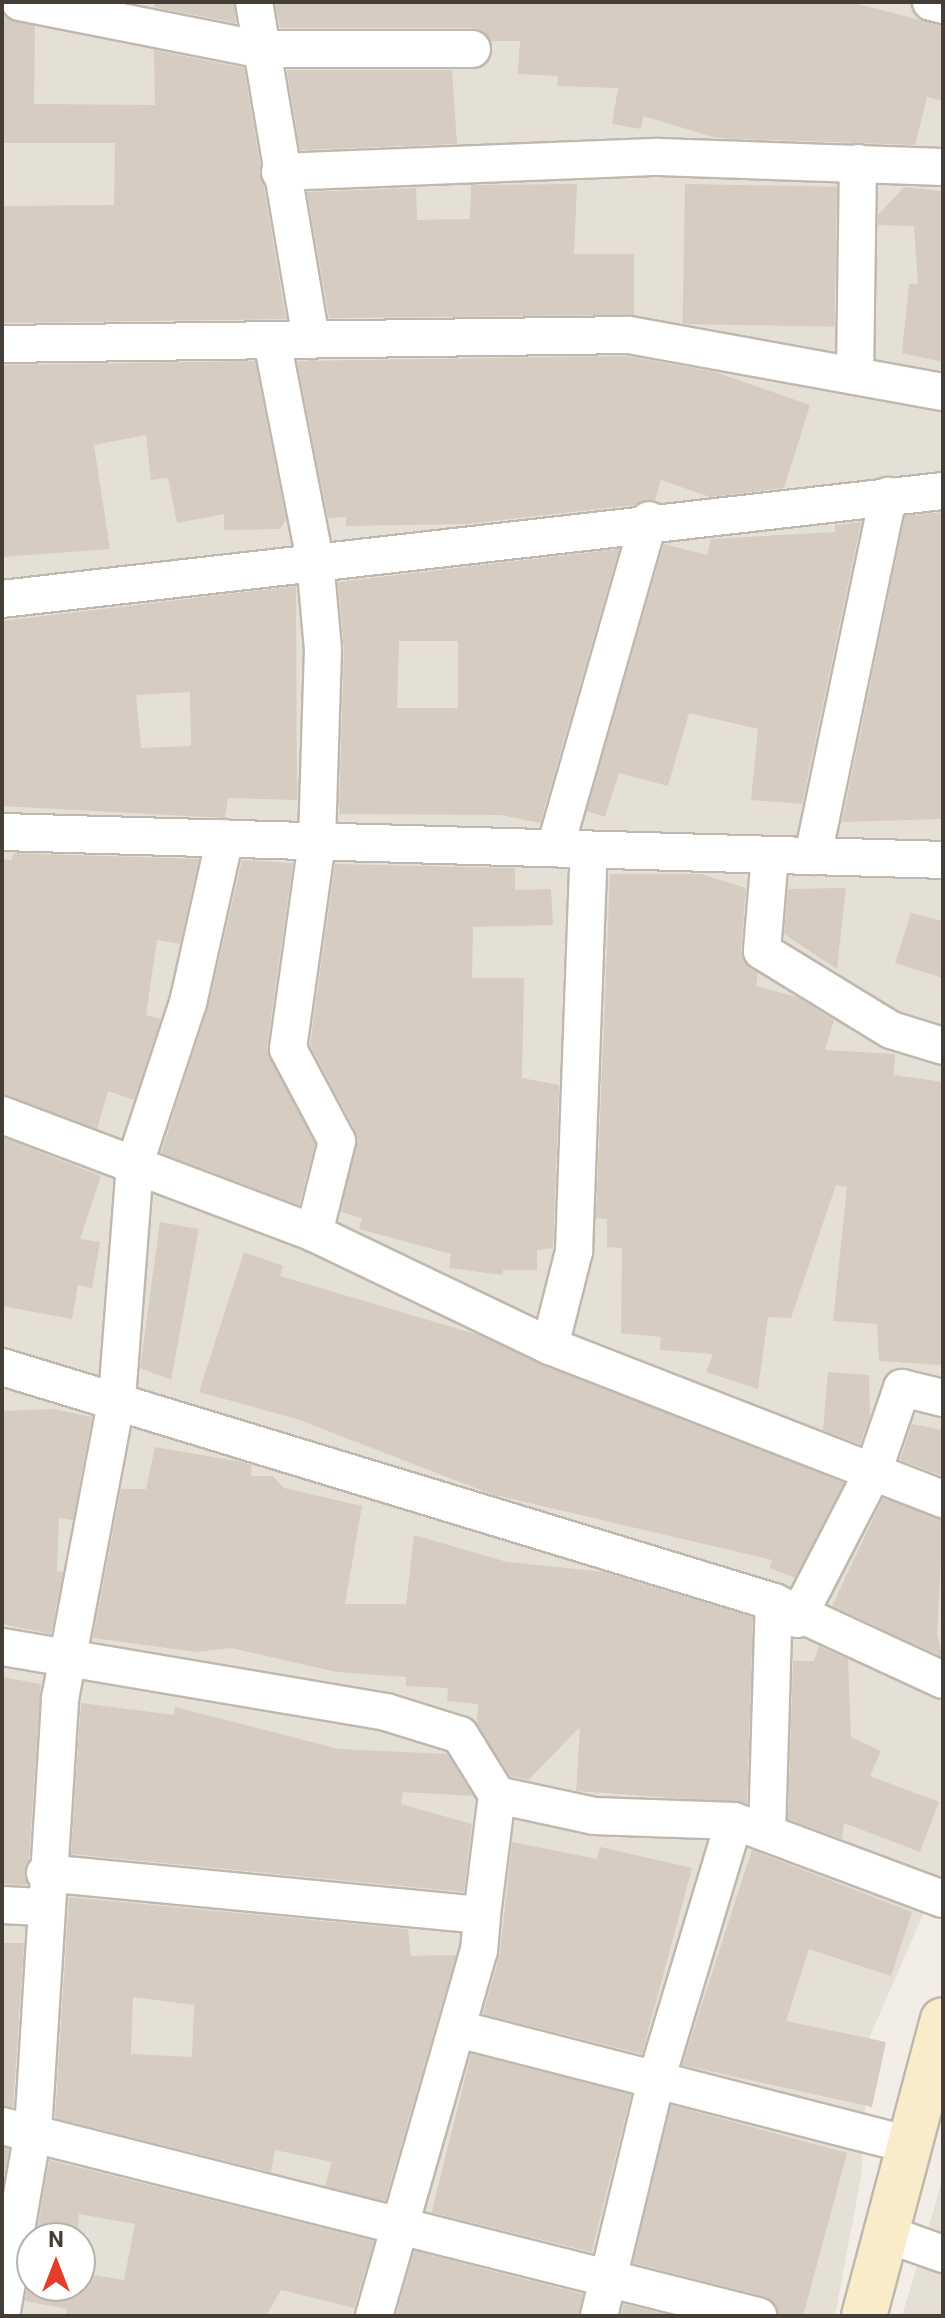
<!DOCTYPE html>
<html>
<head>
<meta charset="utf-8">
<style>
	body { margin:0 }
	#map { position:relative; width:945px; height:2318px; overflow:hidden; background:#f2eee7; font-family:Roboto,sans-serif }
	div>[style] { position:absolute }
	.residential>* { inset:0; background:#e5e0d6 }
	.building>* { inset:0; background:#d6ccc1; transform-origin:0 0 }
	.roads { filter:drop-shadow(2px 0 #c0b8ae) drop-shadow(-2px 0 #c0b8ae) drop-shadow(0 2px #c0b8ae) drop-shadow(0 -2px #c0b8ae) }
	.minor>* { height:36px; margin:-18px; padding:0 18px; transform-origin:18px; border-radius:18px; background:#fff }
	.secondary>* { height:44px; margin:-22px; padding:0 22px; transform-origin:22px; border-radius:22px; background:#f9ecca }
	span { translate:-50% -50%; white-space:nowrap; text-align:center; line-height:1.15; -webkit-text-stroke:8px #fff; paint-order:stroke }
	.frame { position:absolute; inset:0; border:4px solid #443e37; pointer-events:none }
	.north { position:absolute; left:16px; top:2222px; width:80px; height:80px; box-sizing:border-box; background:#fff; border:2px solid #b4b2af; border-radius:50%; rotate:0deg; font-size:22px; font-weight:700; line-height:32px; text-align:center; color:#443e37 }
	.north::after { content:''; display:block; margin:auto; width:28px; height:36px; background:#e63d2a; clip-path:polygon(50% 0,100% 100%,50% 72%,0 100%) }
</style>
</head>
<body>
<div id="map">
	<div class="residential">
		<div style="clip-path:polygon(evenodd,2px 2px,943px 2px,943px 1869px,870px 2036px,861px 2177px,835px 2316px,2px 2316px,2px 2px,32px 2238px,80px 2238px,80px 2286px,32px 2286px,32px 2238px)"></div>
		<div style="clip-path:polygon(943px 2174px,943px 2316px,902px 2316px,934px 2209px)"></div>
	</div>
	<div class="building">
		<div style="clip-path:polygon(154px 2px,234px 2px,236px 23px,154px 7px)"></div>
		<div style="clip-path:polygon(275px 2px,850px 2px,943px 26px,943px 101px,927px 97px,915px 145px,717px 138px,643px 116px,641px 129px,612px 124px,618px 88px,557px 86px,558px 76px,518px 74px,520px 41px,491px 41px,472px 28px,280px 28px)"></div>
		<div style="clip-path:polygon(2px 12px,35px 26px,34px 104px,155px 105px,154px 50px,244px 68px,286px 319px,2px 323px,2px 206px,114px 205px,115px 143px,2px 143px)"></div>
		<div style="clip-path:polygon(287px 70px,452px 70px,457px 144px,300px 150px)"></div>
		<div style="clip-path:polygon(577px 184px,574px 254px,634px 254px,634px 315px,329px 318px,307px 192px,416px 188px,417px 220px,470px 219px,471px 185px)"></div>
		<div style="left:685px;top:184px;width:152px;height:140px;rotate:1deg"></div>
		<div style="clip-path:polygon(904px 187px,943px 191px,943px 362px,902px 353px,909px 284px,918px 284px,914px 226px,878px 225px,878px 215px)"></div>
		<div style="clip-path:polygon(627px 356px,715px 372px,810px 405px,784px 488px,710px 497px,661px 480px,655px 500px,634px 505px,467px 524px,346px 526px,346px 517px,328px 518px,297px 361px)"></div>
		<div style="clip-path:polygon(255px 361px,286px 520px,280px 529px,224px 530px,224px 514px,177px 523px,168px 478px,151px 480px,146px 435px,94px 445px,110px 549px,2px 557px,2px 365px)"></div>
		<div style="clip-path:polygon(943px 512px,943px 819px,842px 822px,905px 516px)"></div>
		<div style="clip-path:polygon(861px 522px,802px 804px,751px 800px,758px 729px,689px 713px,668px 786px,619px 773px,605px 817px,587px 811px,664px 544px,707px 555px,711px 539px,835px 532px,835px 525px)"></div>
		<div style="clip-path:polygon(evenodd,619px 549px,540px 823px,501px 815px,339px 814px,344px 649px,338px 582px,619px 549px,399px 641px,458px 641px,458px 708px,397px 708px,399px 641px)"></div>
		<div style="clip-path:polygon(evenodd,296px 586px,297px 800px,228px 798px,225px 818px,2px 806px,2px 621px,296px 586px,190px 692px,191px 746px,141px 748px,136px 695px,190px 692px)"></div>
		<div style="clip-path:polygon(13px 853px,199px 859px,180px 944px,157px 940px,146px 1015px,161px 1019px,134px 1100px,108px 1091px,97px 1129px,2px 1095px,2px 859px,12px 860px)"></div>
		<div style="clip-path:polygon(242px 860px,293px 863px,267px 1046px,315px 1144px,299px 1205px,161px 1153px,208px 1008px)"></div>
		<div style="clip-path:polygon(335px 864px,515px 868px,515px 890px,551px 889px,553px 925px,473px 927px,472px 978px,524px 978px,522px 1078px,559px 1085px,553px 1248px,537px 1250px,537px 1270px,503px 1270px,503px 1275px,449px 1268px,451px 1254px,359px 1229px,362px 1218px,341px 1212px,356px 1132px,310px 1045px)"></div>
		<div style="clip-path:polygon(610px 874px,701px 874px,746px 888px,741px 950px,758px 973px,756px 986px,797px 997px,834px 1020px,825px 1050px,895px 1054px,894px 1075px,943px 1082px,943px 1365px,879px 1361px,877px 1324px,833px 1321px,847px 1187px,836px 1185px,791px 1318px,768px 1317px,758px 1389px,706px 1372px,713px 1354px,660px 1350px,661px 1337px,621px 1333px,622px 1248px,607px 1247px,607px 1219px,596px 1218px)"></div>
		<div style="clip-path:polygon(846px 888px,837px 969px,784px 934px,788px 889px)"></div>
		<div style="clip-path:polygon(911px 913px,943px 921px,943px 978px,895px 963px)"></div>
		<div style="clip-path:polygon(2px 1137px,101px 1176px,80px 1239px,100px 1242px,92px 1288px,78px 1285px,72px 1319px,2px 1306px)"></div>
		<div style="clip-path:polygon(160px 1222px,199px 1229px,171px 1380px,140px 1368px)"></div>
		<div style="clip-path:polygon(244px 1252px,283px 1266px,280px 1276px,479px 1335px,844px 1483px,795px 1578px,770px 1568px,772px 1560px,491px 1494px,297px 1419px,199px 1392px)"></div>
		<div style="clip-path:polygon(828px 1372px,869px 1375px,870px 1417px,860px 1444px,823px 1430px)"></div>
		<div style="clip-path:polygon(53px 1409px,92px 1417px,73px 1520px,59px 1518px,57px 1571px,63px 1572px,51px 1634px,2px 1624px,2px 1411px)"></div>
		<div style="clip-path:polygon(912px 1424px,943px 1430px,943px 1476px,900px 1460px)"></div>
		<div style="clip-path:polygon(155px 1447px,242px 1462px,252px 1465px,251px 1476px,273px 1476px,284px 1488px,362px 1506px,345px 1604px,406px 1604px,414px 1535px,507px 1562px,604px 1572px,753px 1617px,747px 1803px,576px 1791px,580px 1727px,528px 1780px,510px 1776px,477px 1723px,478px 1704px,447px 1701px,448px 1688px,406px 1686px,406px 1677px,337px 1672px,231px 1648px,196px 1652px,93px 1638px,121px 1489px,146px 1489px)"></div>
		<div style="clip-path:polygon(883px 1498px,943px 1520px,937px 1635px,943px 1657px,832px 1606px)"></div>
		<div style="clip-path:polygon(819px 1646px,848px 1659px,851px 1737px,881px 1751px,870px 1776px,939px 1802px,920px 1852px,844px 1823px,842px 1839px,788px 1819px,793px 1661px,814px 1661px)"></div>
		<div style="clip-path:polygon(2px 1677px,41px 1684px,27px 1885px,2px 1884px)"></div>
		<div style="clip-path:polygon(81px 1703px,174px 1715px,175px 1707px,339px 1749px,447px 1754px,473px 1796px,403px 1792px,401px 1804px,472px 1824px,464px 1892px,71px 1854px)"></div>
		<div style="clip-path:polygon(512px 1842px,597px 1859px,600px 1847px,692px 1868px,642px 2054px,483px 2014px,500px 1953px)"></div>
		<div style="clip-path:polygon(752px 1850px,912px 1912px,891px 1976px,809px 1949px,786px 2021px,886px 2042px,872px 2107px,682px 2065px)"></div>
		<div style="clip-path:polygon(evenodd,69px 1897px,408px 1929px,411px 1956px,456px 1955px,385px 2201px,325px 2186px,332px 2162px,275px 2150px,271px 2172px,55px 2118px,69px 1897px,133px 1997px,194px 2005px,192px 2057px,131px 2054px,133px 1997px)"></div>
		<div style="clip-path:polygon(2px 1943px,24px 1943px,13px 2107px,2px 2106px)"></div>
		<div style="left:471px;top:2054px;width:165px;height:163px;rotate:14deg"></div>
		<div style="clip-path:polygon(671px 2105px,847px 2153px,803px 2316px,778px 2316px,763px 2296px,633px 2263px)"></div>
		<div style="clip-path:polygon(2px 2148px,9px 2149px,2px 2187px)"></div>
		<div style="clip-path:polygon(49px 2160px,374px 2241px,354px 2308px,281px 2290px,266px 2316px,66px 2316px,67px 2309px,25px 2301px,32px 2261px,32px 2286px,80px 2286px,80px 2273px,124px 2280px,135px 2224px,79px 2214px,77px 2238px,36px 2238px)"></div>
		<div style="clip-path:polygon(414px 2251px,583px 2294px,579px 2316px,396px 2316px)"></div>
		<div style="clip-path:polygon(624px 2304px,672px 2316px,621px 2316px)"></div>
	</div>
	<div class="roads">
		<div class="minor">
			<div style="left:20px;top:2px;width:243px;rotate:11.2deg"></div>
			<div style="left:258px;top:49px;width:214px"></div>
			<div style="left:254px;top:2px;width:343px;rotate:80.4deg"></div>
			<div style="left:931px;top:2px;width:12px;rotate:14deg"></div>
			<div style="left:280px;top:172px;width:379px;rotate:-2.3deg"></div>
			<div style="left:659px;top:157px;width:284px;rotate:2deg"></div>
			<div style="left:272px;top:341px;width:224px;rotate:78.9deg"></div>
			<div style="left:315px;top:561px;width:88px;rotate:84.8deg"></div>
			<div style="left:323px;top:649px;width:193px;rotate:91.8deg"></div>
			<div style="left:317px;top:842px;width:209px;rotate:98deg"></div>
			<div style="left:288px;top:1049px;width:104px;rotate:62deg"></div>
			<div style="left:337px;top:1141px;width:95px;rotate:104deg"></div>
			<div style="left:2px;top:344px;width:627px;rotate:-0.82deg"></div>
			<div style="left:629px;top:335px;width:319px;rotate:10.3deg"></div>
			<div style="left:855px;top:376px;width:213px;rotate:-89.2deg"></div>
			<div style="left:2px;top:599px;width:947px;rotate:-6.55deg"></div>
			<div style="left:2px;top:832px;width:941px;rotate:1.7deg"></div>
			<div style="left:555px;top:848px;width:341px;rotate:-74deg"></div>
			<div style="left:770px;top:855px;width:96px;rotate:94.8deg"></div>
			<div style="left:762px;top:951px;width:151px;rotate:31.5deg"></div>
			<div style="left:891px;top:1030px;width:54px;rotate:17.1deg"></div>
			<div style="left:813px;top:856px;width:368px;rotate:-78.2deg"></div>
			<div style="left:2px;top:1115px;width:334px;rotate:20.7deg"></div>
			<div style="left:314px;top:1233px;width:262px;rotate:25.6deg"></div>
			<div style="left:550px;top:1346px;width:422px;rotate:21.3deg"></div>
			<div style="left:550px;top:1346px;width:98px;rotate:-75.8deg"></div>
			<div style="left:574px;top:1251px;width:401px;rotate:-87.9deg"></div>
			<div style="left:2px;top:1367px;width:807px;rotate:16.93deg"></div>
			<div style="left:774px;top:1602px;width:186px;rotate:24.8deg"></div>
			<div style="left:797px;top:1619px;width:165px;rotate:-62.7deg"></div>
			<div style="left:873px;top:1472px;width:89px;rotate:-71deg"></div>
			<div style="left:902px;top:1388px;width:42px;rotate:13.7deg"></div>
			<div style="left:2px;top:1647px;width:389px;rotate:9.6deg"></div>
			<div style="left:386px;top:1712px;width:77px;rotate:17.3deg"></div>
			<div style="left:460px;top:1735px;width:70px;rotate:58.3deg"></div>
			<div style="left:497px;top:1795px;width:99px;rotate:12.2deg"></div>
			<div style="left:594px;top:1816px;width:140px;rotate:2deg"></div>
			<div style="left:734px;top:1821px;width:223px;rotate:20.5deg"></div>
			<div style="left:767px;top:1833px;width:231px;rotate:-88.3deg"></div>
			<div style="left:45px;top:1873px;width:439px;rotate:5.5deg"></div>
			<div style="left:482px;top:1915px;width:121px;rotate:-82.9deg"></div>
			<div style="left:2px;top:1905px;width:40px;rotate:2.9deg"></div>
			<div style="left:458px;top:2029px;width:463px;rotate:14.4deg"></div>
			<div style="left:2px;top:2126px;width:780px;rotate:14.11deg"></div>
			<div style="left:884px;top:2233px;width:63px;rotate:19.6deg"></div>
			<div style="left:2px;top:2311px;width:183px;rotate:-80.2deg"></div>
			<div style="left:33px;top:2131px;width:433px;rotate:-86.4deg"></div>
			<div style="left:60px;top:1699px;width:306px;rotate:-79.3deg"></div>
			<div style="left:117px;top:1398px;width:236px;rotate:-85.6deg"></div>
			<div style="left:135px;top:1163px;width:169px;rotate:-71.7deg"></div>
			<div style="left:188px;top:1003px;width:169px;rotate:-77.4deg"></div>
			<div style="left:374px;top:2316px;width:380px;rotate:-74deg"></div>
			<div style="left:479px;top:1951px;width:36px;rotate:-85deg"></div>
			<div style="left:599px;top:2316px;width:243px;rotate:-76.4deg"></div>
			<div style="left:656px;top:2080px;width:270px;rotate:-73.2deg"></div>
		</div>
		<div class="secondary">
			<div style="left:864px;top:2316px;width:306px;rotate:-75.1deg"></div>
		</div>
	</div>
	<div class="frame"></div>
	<div class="north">N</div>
</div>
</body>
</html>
